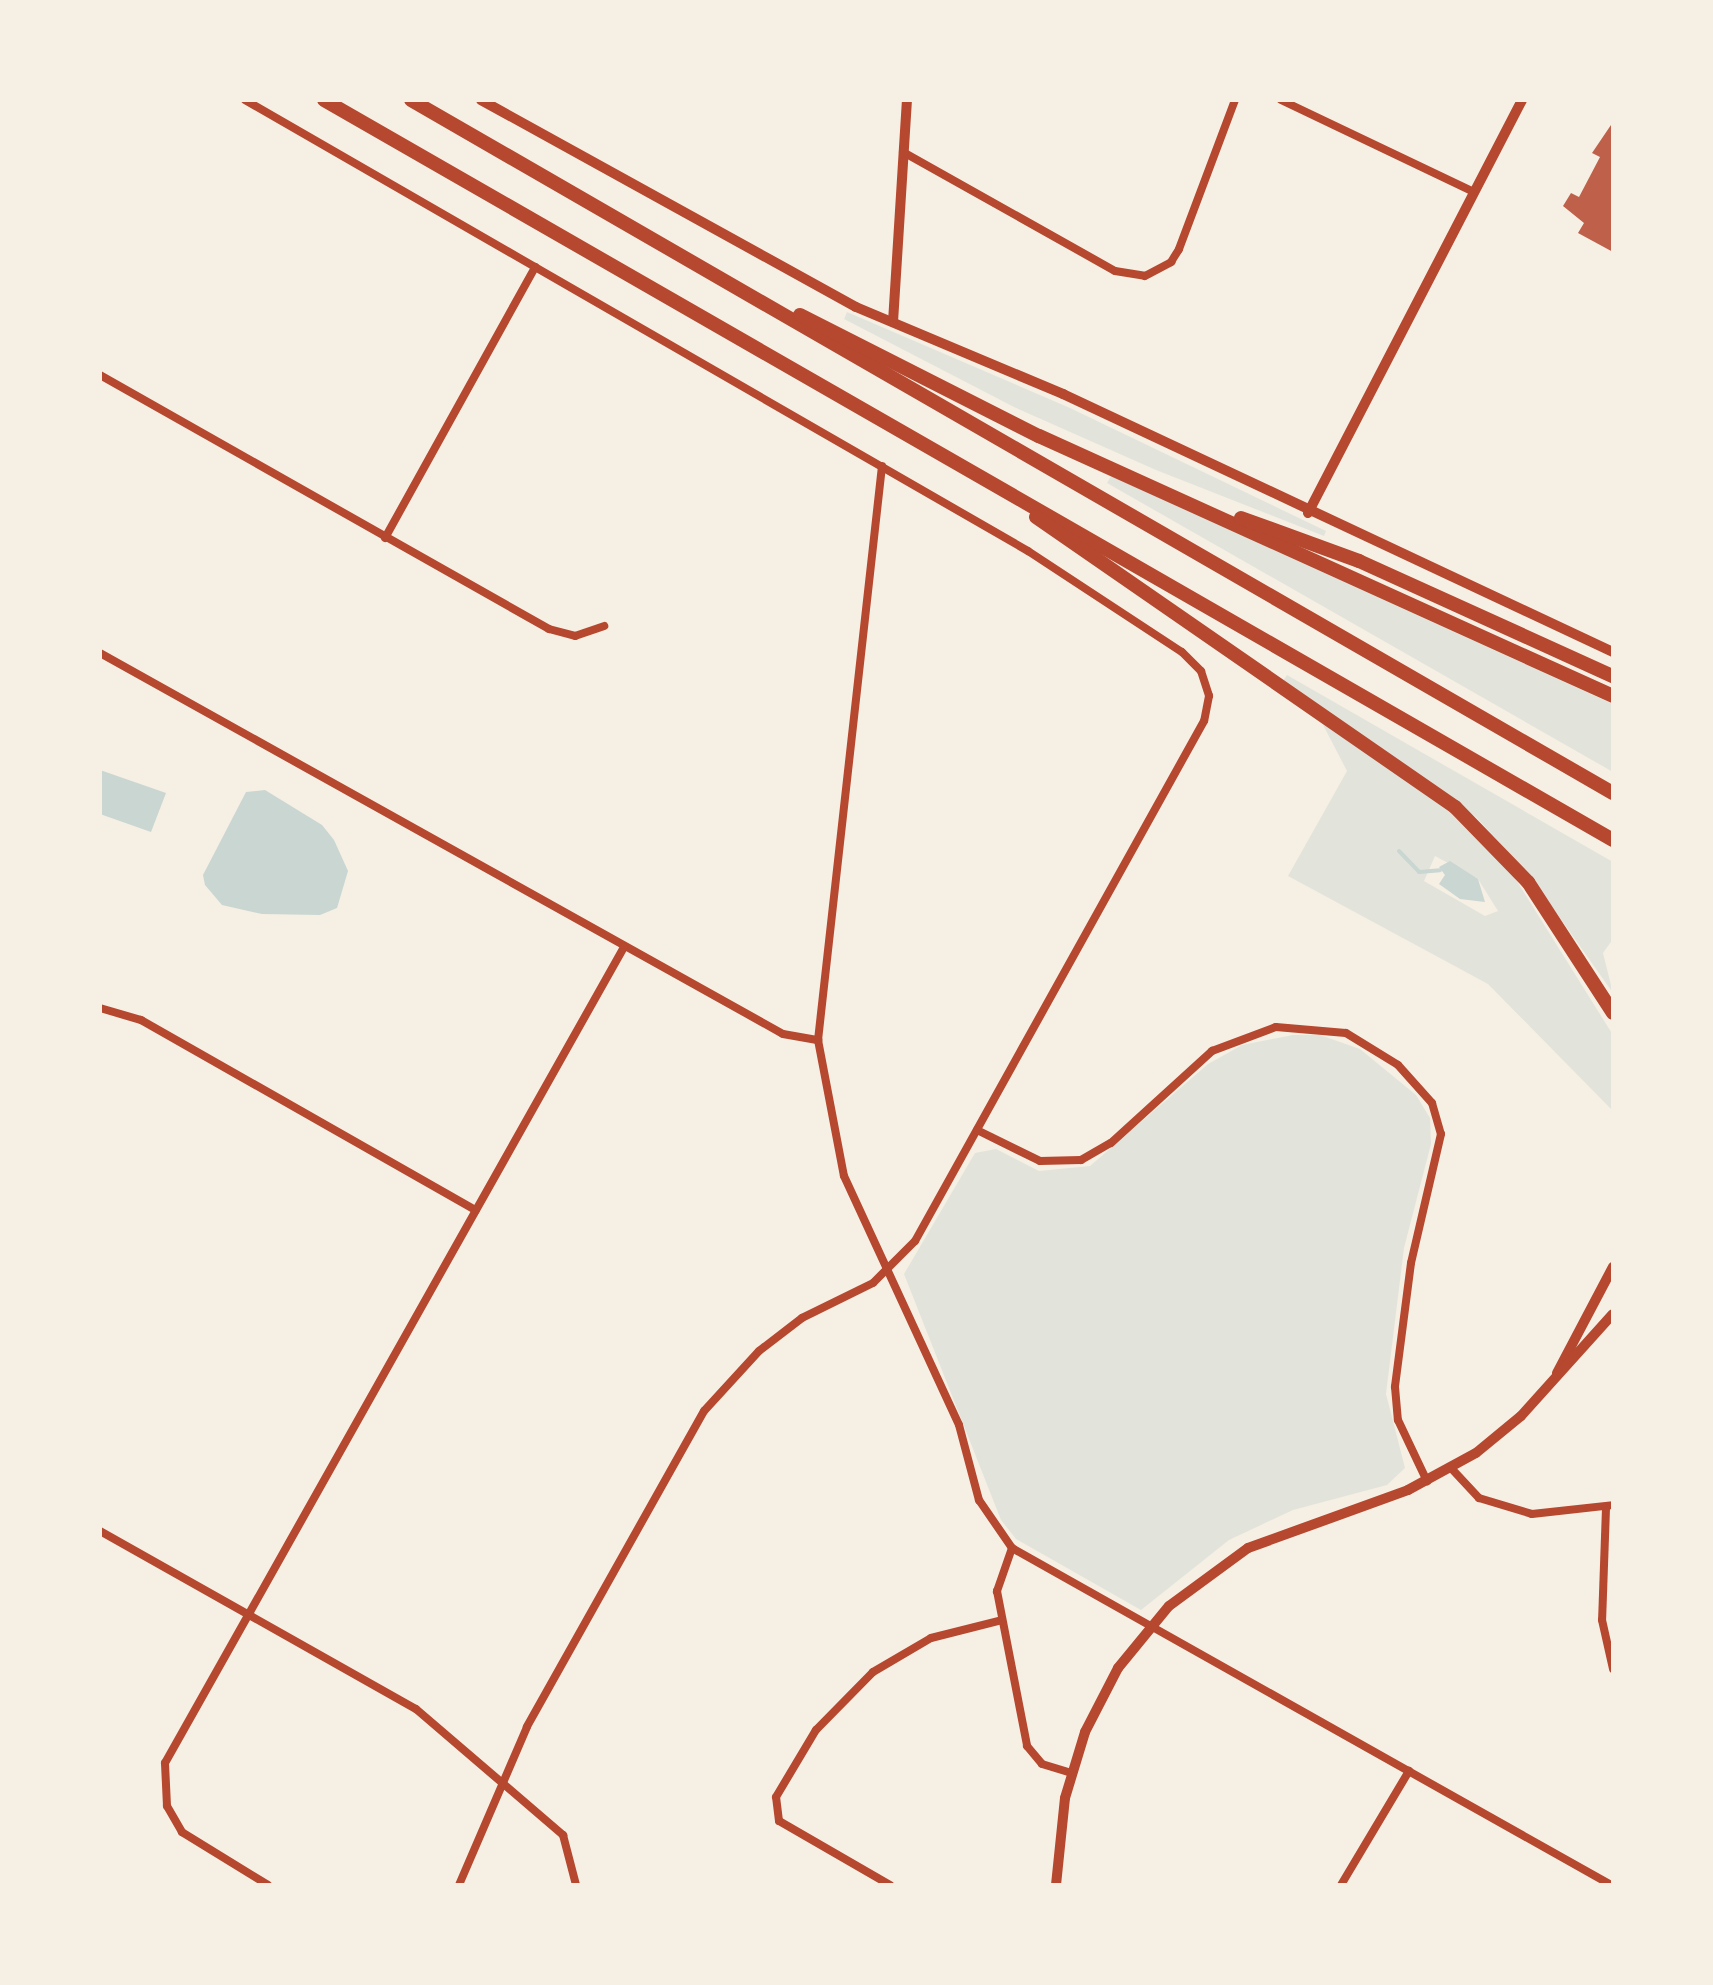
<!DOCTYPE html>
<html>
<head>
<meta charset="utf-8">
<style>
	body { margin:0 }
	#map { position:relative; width:1713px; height:1985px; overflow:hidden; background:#f6efe4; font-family:Commissioner,sans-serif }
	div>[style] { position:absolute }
	.green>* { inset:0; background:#e2e4dc }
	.water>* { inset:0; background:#c9d6d2 }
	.stream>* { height:4px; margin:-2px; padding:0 2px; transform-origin:2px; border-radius:2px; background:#c9d6d2 }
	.building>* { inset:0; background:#bf614a }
	.minor>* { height:8px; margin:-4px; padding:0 4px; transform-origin:4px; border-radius:4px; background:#b5482f }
	.tertiary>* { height:10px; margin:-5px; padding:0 5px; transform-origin:5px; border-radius:5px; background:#b5482f }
	.motorway>* { height:14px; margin:-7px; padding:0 7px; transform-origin:7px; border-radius:7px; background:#b5482f }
	span { translate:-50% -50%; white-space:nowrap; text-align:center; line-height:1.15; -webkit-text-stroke:10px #f6efe4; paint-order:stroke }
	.frame { position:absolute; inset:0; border:102px solid #f6efe4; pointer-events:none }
</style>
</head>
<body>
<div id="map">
	<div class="green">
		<div style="clip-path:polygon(847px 312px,1070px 408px,1326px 531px,1324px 536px,1156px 470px,1014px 407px,844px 319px)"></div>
		<div style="clip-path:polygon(1111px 476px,1613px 704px,1613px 772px,1107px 483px)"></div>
		<div style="clip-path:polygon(1287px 675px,1613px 862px,1613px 939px,1603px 953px,1613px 993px,1531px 877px,1476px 817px,1283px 681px)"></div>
		<div style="clip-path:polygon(evenodd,1320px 719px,1451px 811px,1513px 875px,1613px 1035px,1613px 1111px,1488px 984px,1288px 876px,1347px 771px,1320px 719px,1435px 856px,1478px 879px,1498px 911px,1485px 916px,1424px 881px,1435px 856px)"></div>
		<div style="clip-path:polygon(1293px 1035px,1320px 1035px,1360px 1049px,1416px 1095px,1430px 1118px,1431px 1144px,1404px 1248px,1386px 1394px,1405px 1468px,1387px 1485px,1293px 1510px,1229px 1540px,1141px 1610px,1016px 1539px,1001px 1520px,904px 1274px,975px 1153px,996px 1149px,1039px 1171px,1090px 1166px,1208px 1064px,1242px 1045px)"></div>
	</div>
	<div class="water">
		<div style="clip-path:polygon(100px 770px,166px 793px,151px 832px,100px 814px)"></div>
		<div style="clip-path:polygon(265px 790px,322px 825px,334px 840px,348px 871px,337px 908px,320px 915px,262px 914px,222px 905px,205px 885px,203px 875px,246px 792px)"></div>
		<div style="clip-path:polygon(1450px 861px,1478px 879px,1485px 902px,1460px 899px,1439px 884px,1445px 875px,1439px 867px)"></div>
	</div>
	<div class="stream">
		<div style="left:1399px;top:851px;width:29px;rotate:46deg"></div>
		<div style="left:1419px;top:872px;width:21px;rotate:-5deg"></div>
	</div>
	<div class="building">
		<div style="clip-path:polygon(1613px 122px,1613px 252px,1578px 233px,1584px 223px,1563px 206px,1571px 193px,1579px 197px,1600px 157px,1592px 153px)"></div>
	</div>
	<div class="minor">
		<div style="left:245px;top:100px;width:904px;rotate:29.94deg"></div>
		<div style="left:1028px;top:551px;width:184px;rotate:33.3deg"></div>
		<div style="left:1182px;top:652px;width:27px;rotate:45deg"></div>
		<div style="left:1201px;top:671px;width:26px;rotate:72deg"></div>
		<div style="left:1209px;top:696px;width:25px;rotate:101deg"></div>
		<div style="left:1204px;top:721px;width:595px;rotate:119.06deg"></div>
		<div style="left:915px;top:1241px;width:59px;rotate:135deg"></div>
		<div style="left:873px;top:1283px;width:79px;rotate:153.8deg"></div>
		<div style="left:802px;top:1318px;width:54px;rotate:142.5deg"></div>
		<div style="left:759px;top:1351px;width:81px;rotate:132.5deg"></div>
		<div style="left:704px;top:1411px;width:362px;rotate:119.3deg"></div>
		<div style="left:527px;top:1727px;width:172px;rotate:113.3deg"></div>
		<div style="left:1281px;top:100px;width:214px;rotate:25.5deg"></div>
		<div style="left:903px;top:152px;width:243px;rotate:29.3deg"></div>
		<div style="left:1115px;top:271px;width:30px;rotate:9deg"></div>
		<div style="left:1145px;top:276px;width:30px;rotate:-28deg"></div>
		<div style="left:1171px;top:262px;width:15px;rotate:-58deg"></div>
		<div style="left:1179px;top:249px;width:159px;rotate:-69.4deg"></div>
		<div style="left:100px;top:375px;width:516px;rotate:29.5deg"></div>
		<div style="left:549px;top:629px;width:27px;rotate:15deg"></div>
		<div style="left:575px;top:636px;width:31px;rotate:-19deg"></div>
		<div style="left:882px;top:466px;width:578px;rotate:96.36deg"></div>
		<div style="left:818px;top:1040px;width:138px;rotate:79.2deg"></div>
		<div style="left:844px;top:1176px;width:274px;rotate:65.2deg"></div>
		<div style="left:959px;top:1425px;width:78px;rotate:75.1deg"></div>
		<div style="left:979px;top:1500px;width:58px;rotate:55.5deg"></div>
		<div style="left:1012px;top:1548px;width:46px;rotate:109.2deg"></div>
		<div style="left:997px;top:1591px;width:158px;rotate:79deg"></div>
		<div style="left:1027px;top:1746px;width:23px;rotate:50deg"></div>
		<div style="left:1042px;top:1764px;width:30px;rotate:17deg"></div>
		<div style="left:385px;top:538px;width:310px;rotate:-61deg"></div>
		<div style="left:100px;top:653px;width:782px;rotate:29.15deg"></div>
		<div style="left:783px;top:1034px;width:36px;rotate:10deg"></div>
		<div style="left:100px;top:1008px;width:43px;rotate:16.3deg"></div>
		<div style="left:141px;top:1020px;width:385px;rotate:29.6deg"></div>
		<div style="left:977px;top:1130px;width:70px;rotate:26.2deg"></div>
		<div style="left:1040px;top:1161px;width:41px;rotate:-1.4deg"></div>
		<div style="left:1081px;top:1160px;width:34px;rotate:-30deg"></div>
		<div style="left:1111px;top:1143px;width:137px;rotate:-42.3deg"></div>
		<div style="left:1212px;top:1051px;width:68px;rotate:-20.6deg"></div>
		<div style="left:1276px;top:1027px;width:70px;rotate:4.9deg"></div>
		<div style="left:1346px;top:1033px;width:61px;rotate:31.6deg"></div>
		<div style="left:1398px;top:1065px;width:51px;rotate:48.2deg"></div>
		<div style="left:1432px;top:1103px;width:32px;rotate:74deg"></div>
		<div style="left:1441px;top:1134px;width:132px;rotate:103.1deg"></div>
		<div style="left:1411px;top:1263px;width:125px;rotate:97.4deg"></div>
		<div style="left:1395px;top:1387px;width:33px;rotate:85deg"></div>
		<div style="left:1398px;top:1420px;width:68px;rotate:64.6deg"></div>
		<div style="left:1451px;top:1468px;width:41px;rotate:47deg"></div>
		<div style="left:1479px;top:1498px;width:55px;rotate:16.8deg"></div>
		<div style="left:1532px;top:1514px;width:81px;rotate:-6.3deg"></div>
		<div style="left:1606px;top:1508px;width:112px;rotate:92deg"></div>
		<div style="left:1602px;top:1620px;width:50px;rotate:77.3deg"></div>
		<div style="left:100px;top:1531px;width:363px;rotate:29.4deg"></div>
		<div style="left:416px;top:1709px;width:194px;rotate:40.6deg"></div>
		<div style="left:563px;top:1835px;width:52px;rotate:75.4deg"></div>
		<div style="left:1012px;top:1548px;width:687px;rotate:29.36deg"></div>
		<div style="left:268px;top:1885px;width:101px;rotate:-148.4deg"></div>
		<div style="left:182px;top:1832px;width:30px;rotate:-120deg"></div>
		<div style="left:167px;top:1806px;width:43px;rotate:-92.7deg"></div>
		<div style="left:165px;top:1763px;width:936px;rotate:-60.64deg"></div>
		<div style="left:890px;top:1885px;width:128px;rotate:-150deg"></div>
		<div style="left:779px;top:1821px;width:24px;rotate:-97deg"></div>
		<div style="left:776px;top:1797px;width:78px;rotate:-59.2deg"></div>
		<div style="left:816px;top:1730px;width:81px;rotate:-45.5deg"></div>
		<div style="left:873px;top:1672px;width:67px;rotate:-30.4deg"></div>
		<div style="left:931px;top:1638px;width:73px;rotate:-14.2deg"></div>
		<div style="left:1341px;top:1885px;width:133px;rotate:-59.2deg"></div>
	</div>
	<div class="tertiary">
		<div style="left:481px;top:100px;width:428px;rotate:28.9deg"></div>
		<div style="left:856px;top:307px;width:225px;rotate:22.8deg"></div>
		<div style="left:1063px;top:394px;width:608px;rotate:25.13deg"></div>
		<div style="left:893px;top:322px;width:222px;rotate:-86.4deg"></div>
		<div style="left:1308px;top:513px;width:465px;rotate:-62.6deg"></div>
		<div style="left:1557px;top:1373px;width:120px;rotate:-62.2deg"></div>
		<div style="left:1056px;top:1885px;width:87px;rotate:-84.1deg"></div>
		<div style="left:1065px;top:1798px;width:69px;rotate:-73.1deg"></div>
		<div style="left:1085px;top:1732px;width:72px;rotate:-62.7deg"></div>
		<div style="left:1118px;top:1668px;width:80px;rotate:-50.6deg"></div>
		<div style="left:1169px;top:1606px;width:98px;rotate:-36.3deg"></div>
		<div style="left:1248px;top:1548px;width:170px;rotate:-19.9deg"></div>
		<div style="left:1408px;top:1490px;width:77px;rotate:-28.6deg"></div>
		<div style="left:1476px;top:1453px;width:58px;rotate:-39.4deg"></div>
		<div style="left:1521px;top:1416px;width:137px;rotate:-48deg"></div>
	</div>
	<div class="motorway">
		<div style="left:324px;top:100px;width:1486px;rotate:29.86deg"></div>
		<div style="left:411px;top:100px;width:1387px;rotate:29.97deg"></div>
		<div style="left:800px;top:315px;width:268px;rotate:26.9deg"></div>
		<div style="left:1039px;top:436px;width:630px;rotate:24.37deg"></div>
		<div style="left:1036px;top:517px;width:510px;rotate:34.69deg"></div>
		<div style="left:1455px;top:807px;width:105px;rotate:45.8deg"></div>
		<div style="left:1528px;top:882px;width:156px;rotate:57deg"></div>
		<div style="left:1241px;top:518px;width:126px;rotate:20deg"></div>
		<div style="left:1359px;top:561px;width:279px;rotate:24.4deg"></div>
	</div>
	<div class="frame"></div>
</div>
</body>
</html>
